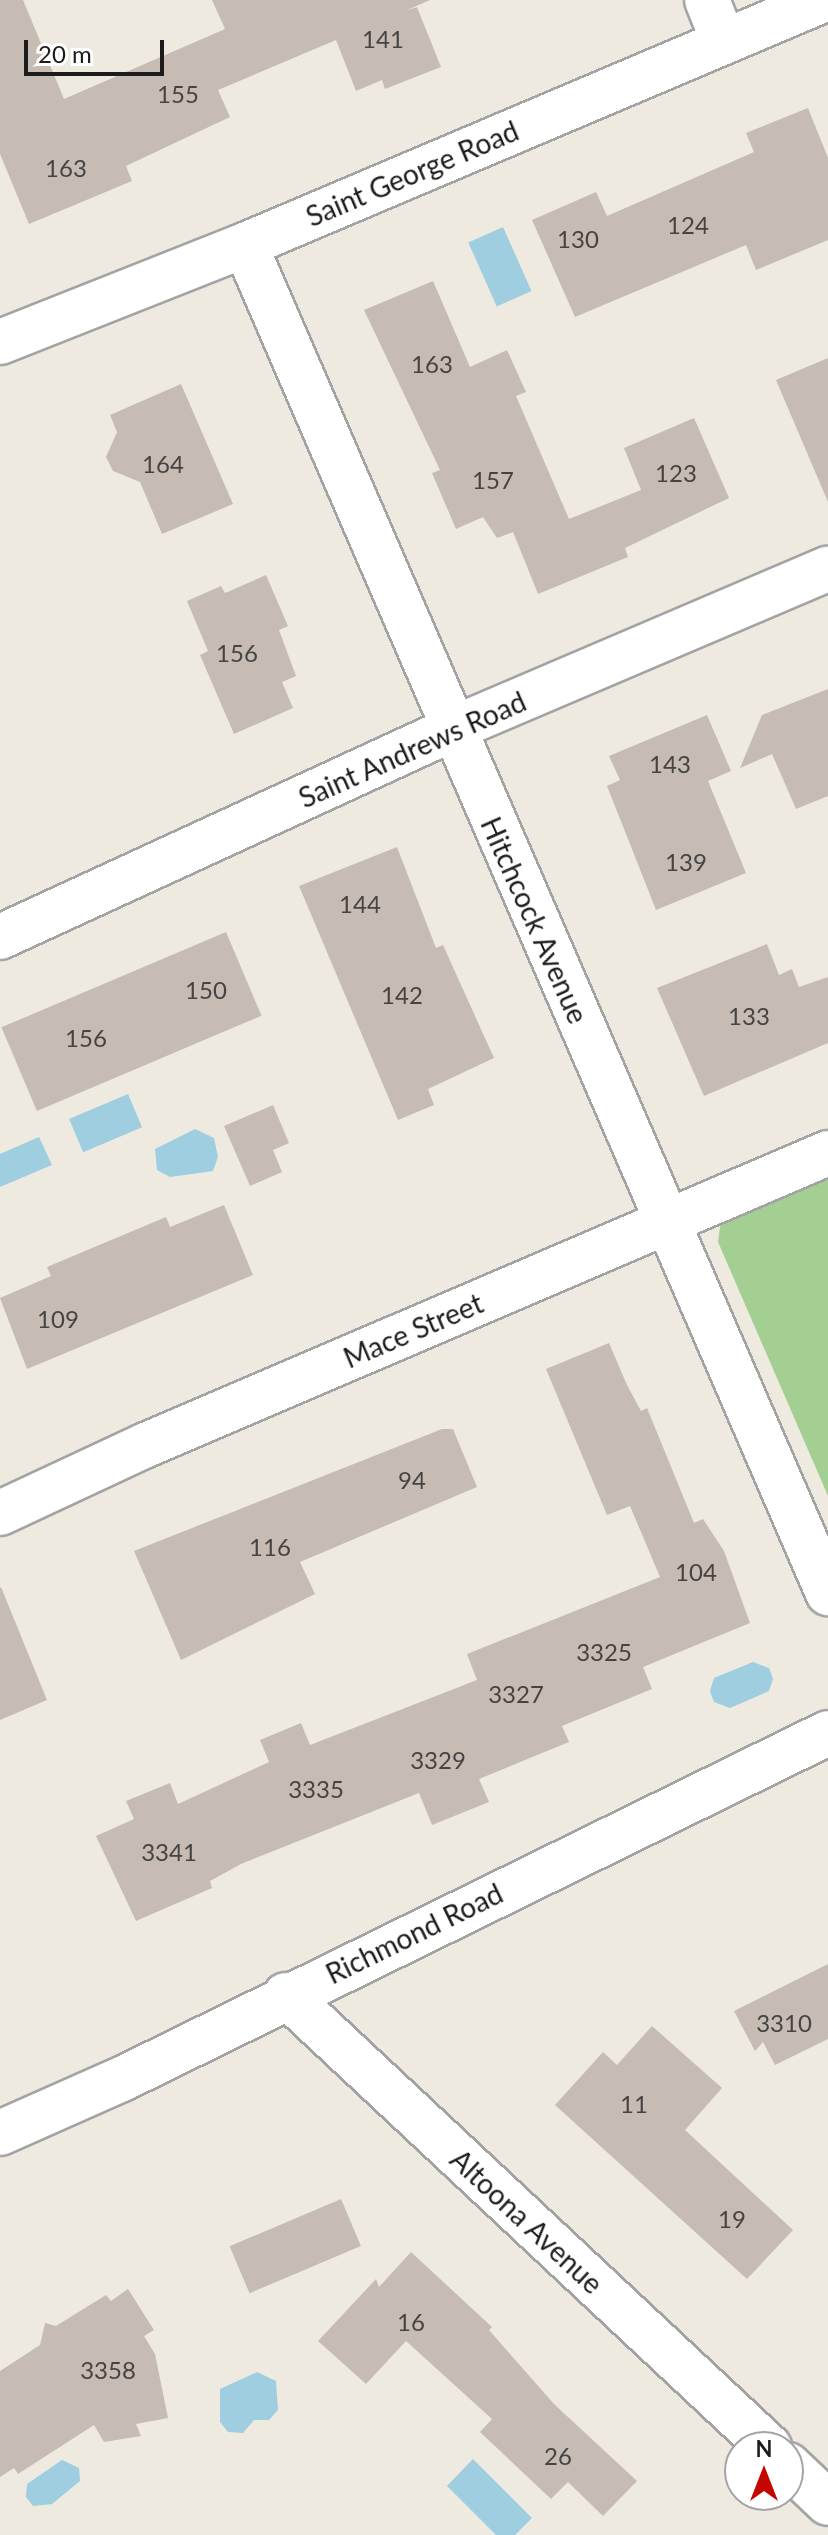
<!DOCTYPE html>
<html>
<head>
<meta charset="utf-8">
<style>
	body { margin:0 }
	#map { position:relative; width:828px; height:2535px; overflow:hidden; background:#eeeae0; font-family:Lato,sans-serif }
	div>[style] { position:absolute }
	.forest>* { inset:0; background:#a3d092 }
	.water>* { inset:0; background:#9ecedf; transform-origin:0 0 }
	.building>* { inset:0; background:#c6bcb4; transform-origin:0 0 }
	.roads { filter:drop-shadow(2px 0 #a3a3a3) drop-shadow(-2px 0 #a3a3a3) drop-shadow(0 2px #a3a3a3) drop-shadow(0 -2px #a3a3a3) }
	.minor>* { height:44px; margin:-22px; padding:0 22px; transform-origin:22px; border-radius:22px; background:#fff }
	span { translate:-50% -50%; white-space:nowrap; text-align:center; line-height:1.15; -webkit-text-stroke:6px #fff; paint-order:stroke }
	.number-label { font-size:24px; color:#464442 }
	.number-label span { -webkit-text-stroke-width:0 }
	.street-label { font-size:28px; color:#1c1c1c }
	.north { position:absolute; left:724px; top:2431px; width:80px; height:80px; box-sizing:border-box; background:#fff; border:2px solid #a4a4a4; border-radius:50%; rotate:0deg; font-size:22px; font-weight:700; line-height:32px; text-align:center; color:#1c1c1c }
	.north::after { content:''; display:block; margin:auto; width:28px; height:36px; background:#c70500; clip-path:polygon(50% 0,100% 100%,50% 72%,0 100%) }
	.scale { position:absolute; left:24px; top:40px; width:140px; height:36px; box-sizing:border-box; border:4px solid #1c1c1c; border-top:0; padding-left:10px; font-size:24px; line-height:28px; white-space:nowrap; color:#1c1c1c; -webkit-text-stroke:6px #fff; paint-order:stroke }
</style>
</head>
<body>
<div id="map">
	<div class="forest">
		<div style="clip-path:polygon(828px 1174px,828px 1496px,718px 1242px,720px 1227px,727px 1218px)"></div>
	</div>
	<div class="water">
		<div style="left:503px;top:227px;width:70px;height:38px;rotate:66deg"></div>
		<div style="left:128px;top:1094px;width:36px;height:64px;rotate:67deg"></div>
		<div style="clip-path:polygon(195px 1129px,214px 1138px,218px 1157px,213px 1171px,170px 1177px,157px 1170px,155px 1149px)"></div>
		<div style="clip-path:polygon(39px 1137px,52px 1165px,0 1187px,0 1154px)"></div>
		<div style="clip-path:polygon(753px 1662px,769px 1668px,773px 1679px,769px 1691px,730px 1708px,714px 1702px,710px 1691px,714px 1678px)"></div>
		<div style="clip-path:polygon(257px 2372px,276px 2381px,278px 2410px,269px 2420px,254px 2420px,243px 2433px,228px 2432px,220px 2422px,220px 2389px)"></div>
		<div style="clip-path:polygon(473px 2459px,532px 2518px,515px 2535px,496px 2535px,447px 2486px)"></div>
		<div style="clip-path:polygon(62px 2460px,79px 2468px,80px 2481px,52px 2504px,33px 2506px,26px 2497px,27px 2484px)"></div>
	</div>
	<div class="building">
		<div style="clip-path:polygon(0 0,23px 0,64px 99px,225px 29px,212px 0,430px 0,405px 11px,417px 7px,441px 67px,385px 89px,382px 80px,356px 91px,336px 40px,218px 90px,230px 117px,126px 166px,132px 181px,29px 224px,0 154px)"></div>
		<div style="clip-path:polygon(808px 108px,828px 158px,828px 240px,756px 270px,746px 245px,575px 317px,532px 220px,596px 192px,607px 216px,754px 152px,746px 133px)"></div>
		<div style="clip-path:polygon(433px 281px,470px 367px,507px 350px,526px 392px,516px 396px,569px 519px,641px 490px,624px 448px,694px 418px,729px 498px,625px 548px,628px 557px,538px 594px,513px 532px,497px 538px,483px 517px,456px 529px,432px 473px,440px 470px,364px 310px)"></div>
		<div style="clip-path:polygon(828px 358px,828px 502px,776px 380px)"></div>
		<div style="clip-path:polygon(181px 384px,233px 504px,162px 534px,140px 482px,113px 471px,106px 457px,117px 432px,110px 415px)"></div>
		<div style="clip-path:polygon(266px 575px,288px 626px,279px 630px,296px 676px,282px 682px,293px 708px,234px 734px,200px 655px,208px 651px,187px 601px,221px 586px,225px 593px)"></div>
		<div style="clip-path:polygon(828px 689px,828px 796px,796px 809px,772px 754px,740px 768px,762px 715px)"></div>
		<div style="clip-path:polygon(707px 715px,731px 771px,708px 781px,746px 873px,656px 910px,607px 786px,620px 780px,609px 756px)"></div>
		<div style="clip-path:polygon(397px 847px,436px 948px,443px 945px,494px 1058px,428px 1089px,434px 1105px,398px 1120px,299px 886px)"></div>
		<div style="left:226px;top:932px;width:91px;height:244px;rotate:67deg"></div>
		<div style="clip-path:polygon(767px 944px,779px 975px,792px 969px,799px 987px,828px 977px,828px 1043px,704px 1096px,657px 988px)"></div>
		<div style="clip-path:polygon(273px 1105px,289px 1143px,273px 1150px,282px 1172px,250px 1186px,224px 1126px)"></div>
		<div style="clip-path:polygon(224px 1205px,253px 1275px,27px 1369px,0 1298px,51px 1276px,47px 1267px,166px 1217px,170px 1227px)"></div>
		<div style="clip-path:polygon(609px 1343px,627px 1385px,641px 1411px,647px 1408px,694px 1523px,703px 1519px,724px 1551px,750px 1623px,643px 1667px,652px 1689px,562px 1726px,569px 1742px,479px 1779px,489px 1802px,432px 1825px,419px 1793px,241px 1864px,210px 1881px,212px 1888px,136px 1921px,96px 1836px,134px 1819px,126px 1801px,170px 1783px,178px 1804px,269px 1762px,260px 1740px,301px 1723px,310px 1745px,477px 1680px,467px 1654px,660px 1577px,630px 1506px,607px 1515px,546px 1369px)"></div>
		<div style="clip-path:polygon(442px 1429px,453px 1429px,477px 1487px,300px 1562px,315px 1594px,181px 1660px,134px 1551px)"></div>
		<div style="clip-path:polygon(1px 1587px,47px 1700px,0 1720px,0 1588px)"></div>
		<div style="clip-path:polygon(828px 1964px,828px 2039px,775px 2065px,763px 2042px,755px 2051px,734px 2011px)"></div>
		<div style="clip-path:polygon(652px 2026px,722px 2088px,685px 2130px,793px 2230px,747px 2279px,555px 2105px,603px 2052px,617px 2065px)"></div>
		<div style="left:341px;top:2199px;width:51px;height:121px;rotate:67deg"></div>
		<div style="clip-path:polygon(411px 2252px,492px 2327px,489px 2330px,554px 2404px,637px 2481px,603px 2516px,568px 2482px,551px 2499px,480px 2432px,492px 2419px,406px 2341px,366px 2384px,318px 2341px,376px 2279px,379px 2287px)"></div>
		<div style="clip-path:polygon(128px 2289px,154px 2330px,144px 2336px,155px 2354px,168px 2418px,136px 2424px,141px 2436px,104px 2442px,94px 2425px,18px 2474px,14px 2468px,0 2477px,0 2371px,40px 2345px,45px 2323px,56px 2326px,106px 2295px,111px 2301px)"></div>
	</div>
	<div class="roads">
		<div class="minor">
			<div style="left:707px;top:0;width:43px;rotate:68.2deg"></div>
			<div style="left:245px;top:245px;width:1469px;rotate:66.61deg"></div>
			<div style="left:0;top:342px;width:264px;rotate:-21.6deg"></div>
			<div style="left:245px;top:245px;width:628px;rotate:-22.97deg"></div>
			<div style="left:0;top:937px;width:498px;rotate:-24.7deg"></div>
			<div style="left:452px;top:729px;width:409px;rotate:-23.1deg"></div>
			<div style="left:0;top:1513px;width:161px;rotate:-25deg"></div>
			<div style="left:146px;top:1445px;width:742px;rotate:-23.18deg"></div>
			<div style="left:286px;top:1995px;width:662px;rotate:43.1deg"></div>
			<div style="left:0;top:2133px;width:133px;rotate:-23.9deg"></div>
			<div style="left:122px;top:2079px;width:786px;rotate:-26.11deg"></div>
			<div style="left:788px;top:2465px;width:55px;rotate:43.5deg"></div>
		</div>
	</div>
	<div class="number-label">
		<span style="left:383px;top:39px">141</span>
		<span style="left:178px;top:94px">155</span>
		<span style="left:66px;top:168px">163</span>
		<span style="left:688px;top:225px">124</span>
		<span style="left:578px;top:239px">130</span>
		<span style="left:432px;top:364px">163</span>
		<span style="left:163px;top:464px">164</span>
		<span style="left:676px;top:473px">123</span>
		<span style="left:493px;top:480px">157</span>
		<span style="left:237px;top:653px">156</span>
		<span style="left:670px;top:764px">143</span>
		<span style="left:686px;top:862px">139</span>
		<span style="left:360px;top:904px">144</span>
		<span style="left:206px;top:990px">150</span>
		<span style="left:402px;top:995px">142</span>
		<span style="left:749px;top:1016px">133</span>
		<span style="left:86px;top:1038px">156</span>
		<span style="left:58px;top:1319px">109</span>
		<span style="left:412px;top:1480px">94</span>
		<span style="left:270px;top:1547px">116</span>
		<span style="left:696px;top:1572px">104</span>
		<span style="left:604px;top:1652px">3325</span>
		<span style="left:516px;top:1694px">3327</span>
		<span style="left:438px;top:1760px">3329</span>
		<span style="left:316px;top:1789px">3335</span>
		<span style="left:169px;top:1852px">3341</span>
		<span style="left:784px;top:2023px">3310</span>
		<span style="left:634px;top:2104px">11</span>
		<span style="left:732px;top:2219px">19</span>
		<span style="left:411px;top:2322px">16</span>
		<span style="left:108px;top:2370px">3358</span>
		<span style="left:558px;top:2456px">26</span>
	</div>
	<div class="street-label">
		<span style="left:412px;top:173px;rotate:-23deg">Saint George Road</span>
		<span style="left:412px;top:749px;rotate:-24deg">Saint Andrews Road</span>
		<span style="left:535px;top:920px;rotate:66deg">Hitchcock Avenue</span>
		<span style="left:413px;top:1330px;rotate:-23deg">Mace Street</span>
		<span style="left:414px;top:1933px;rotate:-26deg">Richmond Road</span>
		<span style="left:527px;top:2221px;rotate:43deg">Altoona Avenue</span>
	</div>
	<div class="north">N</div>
	<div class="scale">20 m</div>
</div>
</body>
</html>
